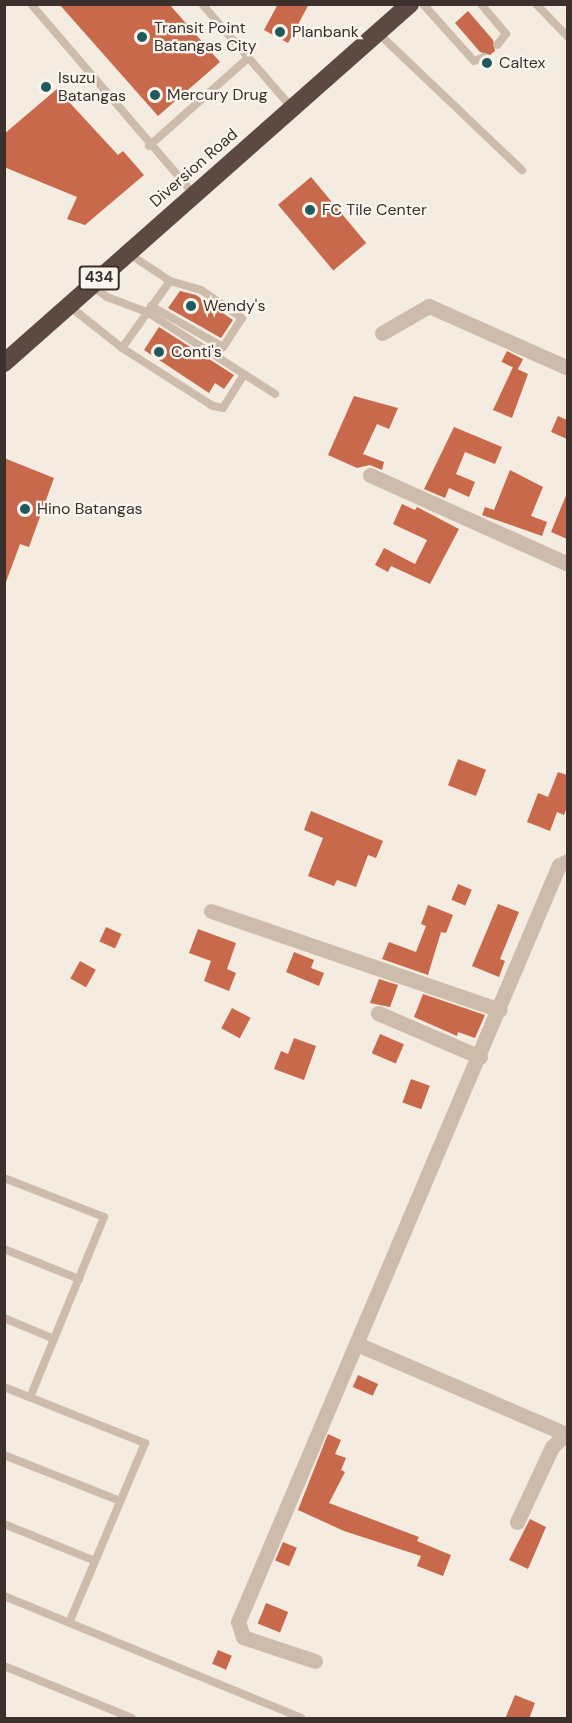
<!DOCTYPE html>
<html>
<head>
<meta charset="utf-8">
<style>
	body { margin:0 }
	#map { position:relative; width:572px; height:1723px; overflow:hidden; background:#f4ebe1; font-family:"DM Sans",sans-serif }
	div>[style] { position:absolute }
	.building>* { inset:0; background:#c8694b; transform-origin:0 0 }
	.lane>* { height:8px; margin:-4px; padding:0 4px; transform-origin:4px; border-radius:4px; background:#cdbbac }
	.street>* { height:15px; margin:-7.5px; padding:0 7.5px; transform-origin:7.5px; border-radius:7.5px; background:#cdbbac }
	.highway>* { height:18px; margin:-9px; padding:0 9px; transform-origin:9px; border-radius:9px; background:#5c4a42 }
	.dots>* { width:16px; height:16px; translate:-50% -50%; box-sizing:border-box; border:3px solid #fbf5ee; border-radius:50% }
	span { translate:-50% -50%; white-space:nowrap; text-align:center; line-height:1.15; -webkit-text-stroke:4.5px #fbf5ee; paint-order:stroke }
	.shield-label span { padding:2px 4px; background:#fbf5ee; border:2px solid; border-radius:4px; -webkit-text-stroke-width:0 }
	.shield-label { font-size:15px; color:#3b302b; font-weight:700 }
	.poi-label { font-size:16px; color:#3b302b }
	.left { translate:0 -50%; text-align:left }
	.street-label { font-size:16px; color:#3b302b }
	.frame { position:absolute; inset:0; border:6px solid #3b302b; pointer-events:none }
</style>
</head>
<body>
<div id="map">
	<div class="building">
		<div style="clip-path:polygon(59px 4px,169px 4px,220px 62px,158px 116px)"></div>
		<div style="clip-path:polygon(278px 4px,309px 4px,288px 43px,264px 30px)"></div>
		<div style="clip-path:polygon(468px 11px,493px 40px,495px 51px,490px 55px,480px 52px,455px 23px)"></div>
		<div style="clip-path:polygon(57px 89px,118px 155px,123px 151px,144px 175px,85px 225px,67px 219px,77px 197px,4px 167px,4px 134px)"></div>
		<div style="left:311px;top:177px;width:86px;height:43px;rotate:50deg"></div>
		<div style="clip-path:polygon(180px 291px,196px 295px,233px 320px,221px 338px,168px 308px)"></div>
		<div style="clip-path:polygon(159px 327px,234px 375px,224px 389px,215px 383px,209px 393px,144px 350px)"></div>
		<div style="left:507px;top:351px;width:18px;height:12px;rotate:27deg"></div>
		<div style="clip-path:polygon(513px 367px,528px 374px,512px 418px,493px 410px)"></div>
		<div style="clip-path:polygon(354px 396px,398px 408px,389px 429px,377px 424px,363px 454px,384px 462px,382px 470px,370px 465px,357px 468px,328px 455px)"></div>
		<div style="clip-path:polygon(558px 416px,567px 420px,567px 439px,551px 432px)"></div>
		<div style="clip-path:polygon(454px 427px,502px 447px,495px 464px,465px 452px,456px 474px,475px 482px,469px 497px,449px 488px,445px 498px,424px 489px)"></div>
		<div style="clip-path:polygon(4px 458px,54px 478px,29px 547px,20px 544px,6px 582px)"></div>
		<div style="clip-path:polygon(510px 470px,543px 487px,531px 516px,547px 522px,542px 536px,482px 515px,485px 507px,494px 510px)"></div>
		<div style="clip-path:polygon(567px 493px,567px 539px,551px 532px)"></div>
		<div style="clip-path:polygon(402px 504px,415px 510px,417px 507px,459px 529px,430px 584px,391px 566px,388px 572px,375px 565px,384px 548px,415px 564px,427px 540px,393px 524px)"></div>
		<div style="left:458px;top:759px;width:30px;height:28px;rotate:21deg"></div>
		<div style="clip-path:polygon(558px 772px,567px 775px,567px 807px,564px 815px,557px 812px,550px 831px,527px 822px,538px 793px,548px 797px)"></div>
		<div style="clip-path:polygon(311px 811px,383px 841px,376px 858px,368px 855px,356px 887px,337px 880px,334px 886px,308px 876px,323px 838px,304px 830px)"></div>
		<div style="left:458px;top:884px;width:15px;height:17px;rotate:23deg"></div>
		<div style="clip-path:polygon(498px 904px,519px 912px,500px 959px,505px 961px,499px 977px,472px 966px)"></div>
		<div style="clip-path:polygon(428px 905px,453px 915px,446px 933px,441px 932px,428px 975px,382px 959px,389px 942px,416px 952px,426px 926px,421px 924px)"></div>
		<div style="left:106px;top:927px;width:17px;height:16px;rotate:24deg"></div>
		<div style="clip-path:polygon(198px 929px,236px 943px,227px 969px,236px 973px,229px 991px,204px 981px,211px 961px,189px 953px)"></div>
		<div style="clip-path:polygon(294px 952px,314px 960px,311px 968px,324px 973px,319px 986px,286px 972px)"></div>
		<div style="left:80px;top:961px;width:18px;height:20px;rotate:29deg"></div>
		<div style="clip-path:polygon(379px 979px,398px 985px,390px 1007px,370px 1003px)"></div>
		<div style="clip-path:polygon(423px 994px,485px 1015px,475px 1038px,458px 1032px,457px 1036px,414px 1017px)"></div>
		<div style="left:232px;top:1008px;width:21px;height:23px;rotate:28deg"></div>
		<div style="left:380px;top:1034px;width:26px;height:21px;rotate:23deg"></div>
		<div style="clip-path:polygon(294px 1038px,316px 1046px,304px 1080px,274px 1069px,281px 1051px,288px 1054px)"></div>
		<div style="left:411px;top:1079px;width:20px;height:25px;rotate:20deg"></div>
		<div style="left:358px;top:1375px;width:22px;height:13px;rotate:24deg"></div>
		<div style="clip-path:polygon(328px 1434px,341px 1440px,335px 1454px,346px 1458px,341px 1470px,345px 1472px,329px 1503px,419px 1537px,417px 1541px,451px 1555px,443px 1576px,417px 1566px,421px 1556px,344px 1531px,298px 1510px)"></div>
		<div style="clip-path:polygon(530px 1519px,546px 1527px,528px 1569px,509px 1560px)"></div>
		<div style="left:283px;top:1542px;width:15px;height:20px;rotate:23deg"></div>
		<div style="left:266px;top:1603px;width:24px;height:22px;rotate:22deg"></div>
		<div style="left:218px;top:1650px;width:15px;height:15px;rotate:23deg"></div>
		<div style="clip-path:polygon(515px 1695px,535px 1703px,529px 1719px,505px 1719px)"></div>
	</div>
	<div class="lane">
		<div style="left:31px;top:4px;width:249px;rotate:49.4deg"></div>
		<div style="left:202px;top:4px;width:138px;rotate:49.1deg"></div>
		<div style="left:423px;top:4px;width:76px;rotate:48.2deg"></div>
		<div style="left:474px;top:61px;width:11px;rotate:-22deg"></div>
		<div style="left:481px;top:4px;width:39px;rotate:50deg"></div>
		<div style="left:506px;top:34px;width:14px;rotate:129deg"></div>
		<div style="left:536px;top:4px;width:46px;rotate:45.9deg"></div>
		<div style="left:378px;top:33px;width:199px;rotate:43.6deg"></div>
		<div style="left:149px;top:146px;width:132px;rotate:-41.6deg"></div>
		<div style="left:128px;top:253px;width:50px;rotate:33.7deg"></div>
		<div style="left:170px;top:281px;width:32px;rotate:16deg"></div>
		<div style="left:201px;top:290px;width:50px;rotate:34.3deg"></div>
		<div style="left:242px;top:318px;width:35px;rotate:123deg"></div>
		<div style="left:223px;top:347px;width:83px;rotate:-150.3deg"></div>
		<div style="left:91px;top:285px;width:20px;rotate:37deg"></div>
		<div style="left:107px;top:297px;width:43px;rotate:20.6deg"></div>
		<div style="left:147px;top:312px;width:152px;rotate:32.6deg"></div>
		<div style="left:68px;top:305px;width:69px;rotate:38.5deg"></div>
		<div style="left:122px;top:348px;width:108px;rotate:32.5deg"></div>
		<div style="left:213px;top:406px;width:10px;rotate:11deg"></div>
		<div style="left:223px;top:408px;width:39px;rotate:-58deg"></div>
		<div style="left:122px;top:348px;width:82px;rotate:-54.4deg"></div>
		<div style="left:4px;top:1178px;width:107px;rotate:21.3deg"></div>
		<div style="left:104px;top:1217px;width:195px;rotate:112.3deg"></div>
		<div style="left:4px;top:1249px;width:81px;rotate:21.8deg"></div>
		<div style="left:4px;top:1318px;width:54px;rotate:22.8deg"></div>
		<div style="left:4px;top:1387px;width:152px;rotate:21.7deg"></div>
		<div style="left:145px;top:1443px;width:195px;rotate:112.9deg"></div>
		<div style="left:4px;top:1455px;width:125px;rotate:21.6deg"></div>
		<div style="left:4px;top:1524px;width:98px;rotate:22.1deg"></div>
		<div style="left:4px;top:1596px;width:321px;rotate:22.3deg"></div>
		<div style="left:4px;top:1666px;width:138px;rotate:22.1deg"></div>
	</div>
	<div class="street">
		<div style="left:382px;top:333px;width:54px;rotate:-29.9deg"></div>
		<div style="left:429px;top:306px;width:152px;rotate:24deg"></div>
		<div style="left:370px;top:475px;width:217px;rotate:24.2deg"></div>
		<div style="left:211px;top:911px;width:305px;rotate:18.9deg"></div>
		<div style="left:378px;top:1013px;width:111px;rotate:23.3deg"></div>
		<div style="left:357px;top:1344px;width:230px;rotate:23.3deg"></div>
		<div style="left:517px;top:1522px;width:83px;rotate:-65deg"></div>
		<div style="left:552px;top:1447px;width:19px;rotate:-43deg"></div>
		<div style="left:315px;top:1661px;width:76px;rotate:-161.6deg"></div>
		<div style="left:243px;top:1637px;width:16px;rotate:-108deg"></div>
		<div style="left:238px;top:1622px;width:822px;rotate:-67.02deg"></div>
		<div style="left:559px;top:865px;width:10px;rotate:-24deg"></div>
	</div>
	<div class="highway">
		<div style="left:4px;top:363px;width:542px;rotate:-41.48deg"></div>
	</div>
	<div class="dots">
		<div style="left:280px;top:32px;background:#1f5a5e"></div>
		<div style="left:142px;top:37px;background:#1f5a5e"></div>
		<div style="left:487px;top:63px;background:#1f5a5e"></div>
		<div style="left:46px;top:87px;background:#1f5a5e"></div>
		<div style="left:155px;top:95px;background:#1f5a5e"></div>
		<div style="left:310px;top:210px;background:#1f5a5e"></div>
		<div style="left:191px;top:306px;background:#1f5a5e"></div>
		<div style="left:159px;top:352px;background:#1f5a5e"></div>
		<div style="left:25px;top:509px;background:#1f5a5e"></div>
	</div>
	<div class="shield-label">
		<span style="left:99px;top:278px">434</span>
	</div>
	<div class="poi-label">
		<span class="left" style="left:154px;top:37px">Transit Point<br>Batangas City</span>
		<span class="left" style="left:292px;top:32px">Planbank</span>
		<span class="left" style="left:499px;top:63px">Caltex</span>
		<span class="left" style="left:58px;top:87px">Isuzu<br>Batangas</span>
		<span class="left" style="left:167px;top:95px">Mercury Drug</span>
		<span class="left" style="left:322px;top:210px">FC Tile Center</span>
		<span class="left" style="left:203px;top:306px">Wendy's</span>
		<span class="left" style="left:171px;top:352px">Conti's</span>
		<span class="left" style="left:37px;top:509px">Hino Batangas</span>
	</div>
	<div class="street-label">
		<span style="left:194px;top:168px;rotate:-41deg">Diversion Road</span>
	</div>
	<div class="frame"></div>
</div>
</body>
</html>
